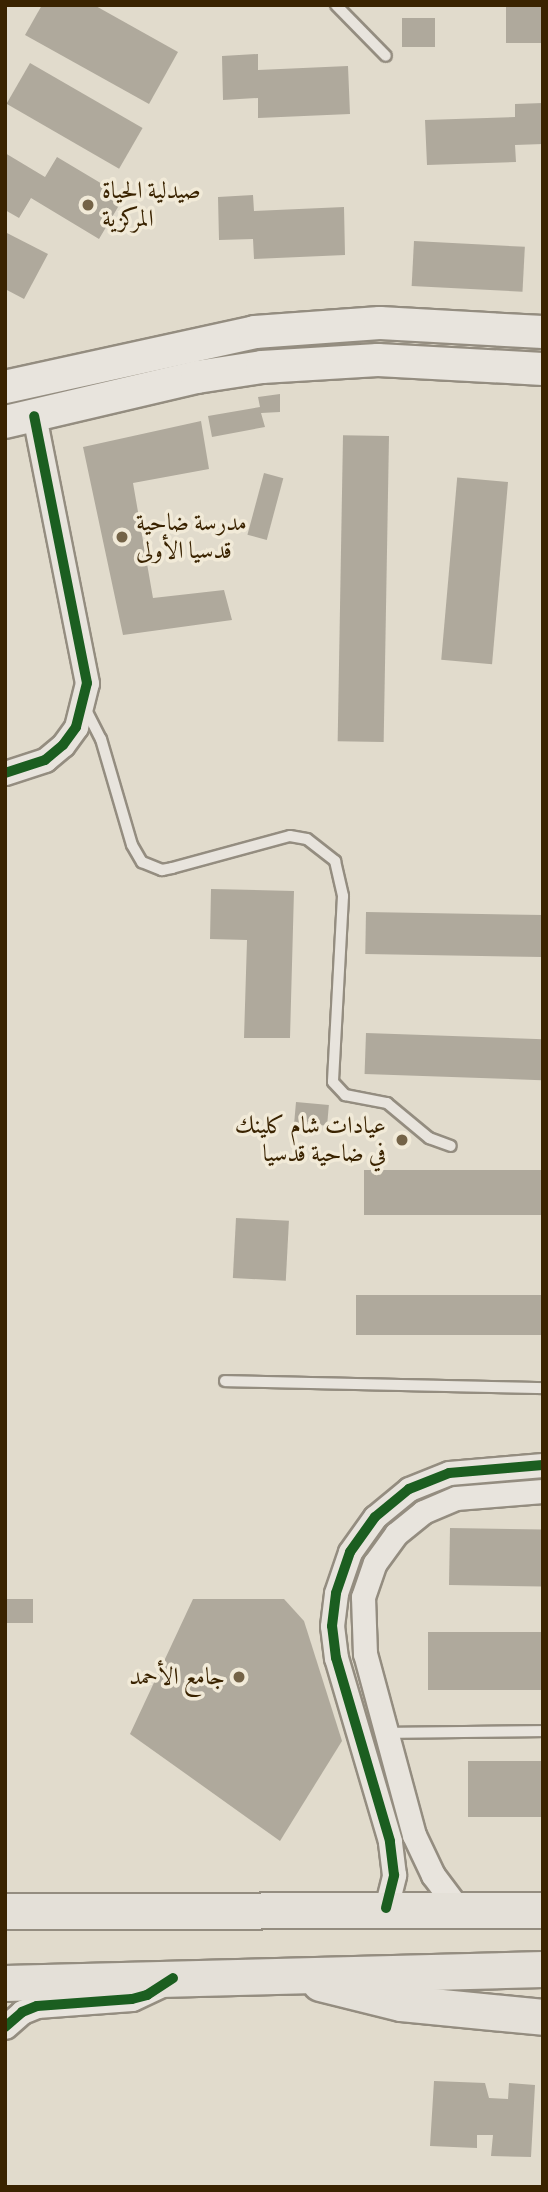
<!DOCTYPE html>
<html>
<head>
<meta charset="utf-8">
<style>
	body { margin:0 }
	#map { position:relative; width:548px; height:2192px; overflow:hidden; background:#e1dbcc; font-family:"IM FELL Double Pica",Amiri,serif }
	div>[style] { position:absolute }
	.building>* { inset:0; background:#afa99c; transform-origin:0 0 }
	.roads { filter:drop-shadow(2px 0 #948d80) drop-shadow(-2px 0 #948d80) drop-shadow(0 2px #948d80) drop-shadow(0 -2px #948d80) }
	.lane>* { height:10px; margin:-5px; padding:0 5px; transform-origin:5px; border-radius:5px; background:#e8e4dd }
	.street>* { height:23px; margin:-11.5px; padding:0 11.5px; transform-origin:11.5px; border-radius:11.5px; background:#e8e4dd }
	.secondary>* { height:32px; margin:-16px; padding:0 16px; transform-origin:16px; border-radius:16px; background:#e8e4dd }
	.primary>* { height:35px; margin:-17.5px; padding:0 17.5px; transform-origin:17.5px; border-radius:17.5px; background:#e4e0d8 }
	.cycleway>* { height:10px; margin:-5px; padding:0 5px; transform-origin:5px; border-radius:5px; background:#1b5e20 }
	.dots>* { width:19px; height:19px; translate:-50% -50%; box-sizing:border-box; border:4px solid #f1ead8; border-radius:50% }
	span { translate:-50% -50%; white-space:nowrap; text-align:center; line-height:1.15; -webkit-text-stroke:7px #f1ead8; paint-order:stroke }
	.poi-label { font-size:24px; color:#3a2300 }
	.left { translate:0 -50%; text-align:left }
	.right { translate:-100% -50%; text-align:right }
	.frame { position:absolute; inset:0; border:7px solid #3a2300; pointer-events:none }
</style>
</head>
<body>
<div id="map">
	<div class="building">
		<div style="clip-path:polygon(42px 5px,94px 5px,178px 52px,149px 104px,25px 35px)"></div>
		<div style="left:506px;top:5px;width:37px;height:38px"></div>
		<div style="left:435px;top:18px;width:29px;height:33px;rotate:90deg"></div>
		<div style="clip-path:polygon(258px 54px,258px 70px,348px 66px,350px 114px,258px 118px,258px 98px,223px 100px,222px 56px)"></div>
		<div style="left:30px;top:63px;width:130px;height:47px;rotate:30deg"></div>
		<div style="clip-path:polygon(543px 103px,543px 144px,515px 145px,516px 162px,427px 165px,425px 120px,515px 117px,515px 104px)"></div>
		<div style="clip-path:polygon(5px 153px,45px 177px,57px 157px,124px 197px,99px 239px,31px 198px,19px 218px,5px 210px)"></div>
		<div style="clip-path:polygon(253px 195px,254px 211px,344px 207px,345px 255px,254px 259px,253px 239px,219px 240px,218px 197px)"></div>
		<div style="clip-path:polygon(5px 232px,48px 254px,24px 299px,5px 289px)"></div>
		<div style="left:414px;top:241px;width:111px;height:45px;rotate:3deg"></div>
		<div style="clip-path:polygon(280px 394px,280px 412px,261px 413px,265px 427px,212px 437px,208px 416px,260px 407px,258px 397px)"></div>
		<div style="clip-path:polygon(201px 421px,209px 469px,133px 483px,153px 598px,224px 590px,232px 620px,123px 635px,83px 447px)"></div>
		<div style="left:389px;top:436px;width:306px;height:46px;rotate:91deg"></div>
		<div style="left:264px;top:473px;width:20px;height:64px;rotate:15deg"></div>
		<div style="left:508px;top:482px;width:183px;height:51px;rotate:95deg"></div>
		<div style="clip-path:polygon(211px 889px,294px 891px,290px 1038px,244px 1038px,247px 940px,210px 939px)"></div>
		<div style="left:366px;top:912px;width:177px;height:42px;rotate:1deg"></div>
		<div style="left:366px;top:1033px;width:177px;height:41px;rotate:2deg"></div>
		<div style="left:296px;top:1102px;width:33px;height:21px;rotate:5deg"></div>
		<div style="left:543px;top:1170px;width:45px;height:179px;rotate:90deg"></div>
		<div style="left:236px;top:1218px;width:53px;height:60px;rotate:3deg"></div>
		<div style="left:356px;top:1295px;width:187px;height:40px"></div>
		<div style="left:450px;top:1528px;width:93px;height:57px;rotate:1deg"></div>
		<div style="left:33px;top:1599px;width:24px;height:28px;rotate:90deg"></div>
		<div style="clip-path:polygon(193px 1599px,284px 1599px,304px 1621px,342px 1741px,280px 1841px,130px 1734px)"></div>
		<div style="left:428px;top:1632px;width:115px;height:58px"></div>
		<div style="left:543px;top:1761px;width:56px;height:75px;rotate:90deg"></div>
		<div style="clip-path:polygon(434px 2081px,485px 2083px,489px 2098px,508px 2099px,509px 2083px,535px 2085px,531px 2157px,491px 2156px,493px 2135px,477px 2135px,477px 2148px,430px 2146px)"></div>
	</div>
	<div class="roads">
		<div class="lane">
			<div style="left:336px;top:5px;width:71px;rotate:45.6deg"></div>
			<div style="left:84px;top:706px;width:37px;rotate:63deg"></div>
			<div style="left:101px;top:739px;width:110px;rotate:73.7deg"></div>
			<div style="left:132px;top:845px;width:20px;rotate:60deg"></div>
			<div style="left:142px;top:862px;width:22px;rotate:22deg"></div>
			<div style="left:162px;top:870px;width:10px;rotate:-11deg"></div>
			<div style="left:172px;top:868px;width:122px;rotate:-15.2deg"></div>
			<div style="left:290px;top:836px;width:17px;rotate:10deg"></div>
			<div style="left:307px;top:839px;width:36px;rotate:38deg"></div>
			<div style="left:335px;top:861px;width:36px;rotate:77deg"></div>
			<div style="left:343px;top:896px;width:186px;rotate:93.1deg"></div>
			<div style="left:333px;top:1082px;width:18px;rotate:47deg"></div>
			<div style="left:345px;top:1095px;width:43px;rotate:10.8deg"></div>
			<div style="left:387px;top:1103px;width:55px;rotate:39.8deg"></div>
			<div style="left:429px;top:1138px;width:23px;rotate:20deg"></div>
			<div style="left:225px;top:1381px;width:318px;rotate:1.3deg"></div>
			<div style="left:385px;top:1733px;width:158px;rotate:-0.7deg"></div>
		</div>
		<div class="street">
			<div style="left:5px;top:773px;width:42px;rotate:-18deg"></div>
			<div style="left:45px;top:760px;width:23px;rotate:-40deg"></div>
			<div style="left:63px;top:745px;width:22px;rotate:-54deg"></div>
			<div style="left:76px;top:727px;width:45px;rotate:-76deg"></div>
			<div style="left:87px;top:683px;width:272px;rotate:-101.2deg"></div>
			<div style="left:386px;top:1908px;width:34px;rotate:-76deg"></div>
			<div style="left:394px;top:1875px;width:34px;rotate:-97deg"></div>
			<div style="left:390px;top:1841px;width:191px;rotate:-106.4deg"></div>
			<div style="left:336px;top:1658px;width:32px;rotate:-97deg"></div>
			<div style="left:332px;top:1626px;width:33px;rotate:-83deg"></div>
			<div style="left:336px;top:1593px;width:43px;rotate:-71.1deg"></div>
			<div style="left:350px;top:1552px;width:43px;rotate:-54.5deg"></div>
			<div style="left:375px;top:1517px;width:44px;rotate:-39.5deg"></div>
			<div style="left:409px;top:1489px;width:43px;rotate:-21.8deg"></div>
			<div style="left:449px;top:1473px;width:94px;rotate:-4.9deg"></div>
			<div style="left:460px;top:1911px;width:45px;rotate:-126.9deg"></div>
			<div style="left:433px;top:1875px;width:44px;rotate:-115.4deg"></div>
			<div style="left:414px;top:1835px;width:188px;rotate:-105.1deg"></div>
			<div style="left:365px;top:1654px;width:57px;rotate:-92deg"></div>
			<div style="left:363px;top:1597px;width:36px;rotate:-71deg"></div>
			<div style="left:375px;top:1563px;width:36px;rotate:-54deg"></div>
			<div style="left:396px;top:1534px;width:35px;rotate:-39deg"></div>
			<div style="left:423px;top:1512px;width:36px;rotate:-23deg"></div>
			<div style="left:456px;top:1498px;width:87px;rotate:-4.6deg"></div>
			<div style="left:5px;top:2027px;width:23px;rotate:-41deg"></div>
			<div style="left:22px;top:2012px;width:16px;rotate:-22deg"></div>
			<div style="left:37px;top:2006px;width:95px;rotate:-4.2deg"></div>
			<div style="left:132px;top:1999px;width:38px;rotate:-25deg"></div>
		</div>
		<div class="secondary">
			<div style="left:5px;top:387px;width:256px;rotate:-12.4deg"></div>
			<div style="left:255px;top:332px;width:125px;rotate:-4.1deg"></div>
			<div style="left:380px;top:323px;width:163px;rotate:3.2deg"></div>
			<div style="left:5px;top:422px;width:197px;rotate:-13.2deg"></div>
			<div style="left:197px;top:377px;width:66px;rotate:-8.7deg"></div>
			<div style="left:262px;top:367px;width:116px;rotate:-3.5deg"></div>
			<div style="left:378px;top:360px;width:165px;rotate:3.1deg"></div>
		</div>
		<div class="primary">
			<div style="left:5px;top:1911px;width:538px;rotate:-0.11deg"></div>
			<div style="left:5px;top:1983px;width:538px;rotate:-1.49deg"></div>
			<div style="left:320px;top:1983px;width:83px;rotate:13.9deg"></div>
			<div style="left:401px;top:2003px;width:143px;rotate:5.6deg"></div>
		</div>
	</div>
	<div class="cycleway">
		<div style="left:5px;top:773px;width:42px;rotate:-18deg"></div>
		<div style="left:45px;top:760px;width:23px;rotate:-40deg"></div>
		<div style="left:63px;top:745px;width:22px;rotate:-54deg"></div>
		<div style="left:76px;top:727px;width:45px;rotate:-76deg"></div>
		<div style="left:87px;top:683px;width:272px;rotate:-101.2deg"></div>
		<div style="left:386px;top:1908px;width:34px;rotate:-76deg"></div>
		<div style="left:394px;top:1875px;width:34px;rotate:-97deg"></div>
		<div style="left:390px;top:1841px;width:191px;rotate:-106.4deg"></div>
		<div style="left:336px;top:1658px;width:32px;rotate:-97deg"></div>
		<div style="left:332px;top:1626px;width:33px;rotate:-83deg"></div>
		<div style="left:336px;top:1593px;width:43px;rotate:-71.1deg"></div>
		<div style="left:350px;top:1552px;width:43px;rotate:-54.5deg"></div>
		<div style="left:375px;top:1517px;width:44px;rotate:-39.5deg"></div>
		<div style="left:409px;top:1489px;width:43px;rotate:-21.8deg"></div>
		<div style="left:449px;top:1473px;width:94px;rotate:-4.9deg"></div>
		<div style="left:5px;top:2027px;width:23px;rotate:-41deg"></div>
		<div style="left:22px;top:2012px;width:16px;rotate:-22deg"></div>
		<div style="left:37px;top:2006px;width:95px;rotate:-4.2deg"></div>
		<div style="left:132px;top:1999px;width:16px;rotate:-15deg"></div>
		<div style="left:147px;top:1995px;width:31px;rotate:-33deg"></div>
	</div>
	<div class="dots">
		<div style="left:88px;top:205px;background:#746347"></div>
		<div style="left:122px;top:537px;background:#746347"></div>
		<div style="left:402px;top:1140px;background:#746347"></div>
		<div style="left:239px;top:1677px;background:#746347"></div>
	</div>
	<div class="poi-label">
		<span class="left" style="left:102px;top:205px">صيدلية الحياة<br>المركزية</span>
		<span class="left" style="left:136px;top:537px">مدرسة ضاحية<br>قدسيا الأولى</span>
		<span class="right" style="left:386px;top:1140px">عيادات شام كلينك<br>في ضاحية قدسيا</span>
		<span class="right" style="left:225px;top:1677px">جامع الأحمد</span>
	</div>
	<div class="frame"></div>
</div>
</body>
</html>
